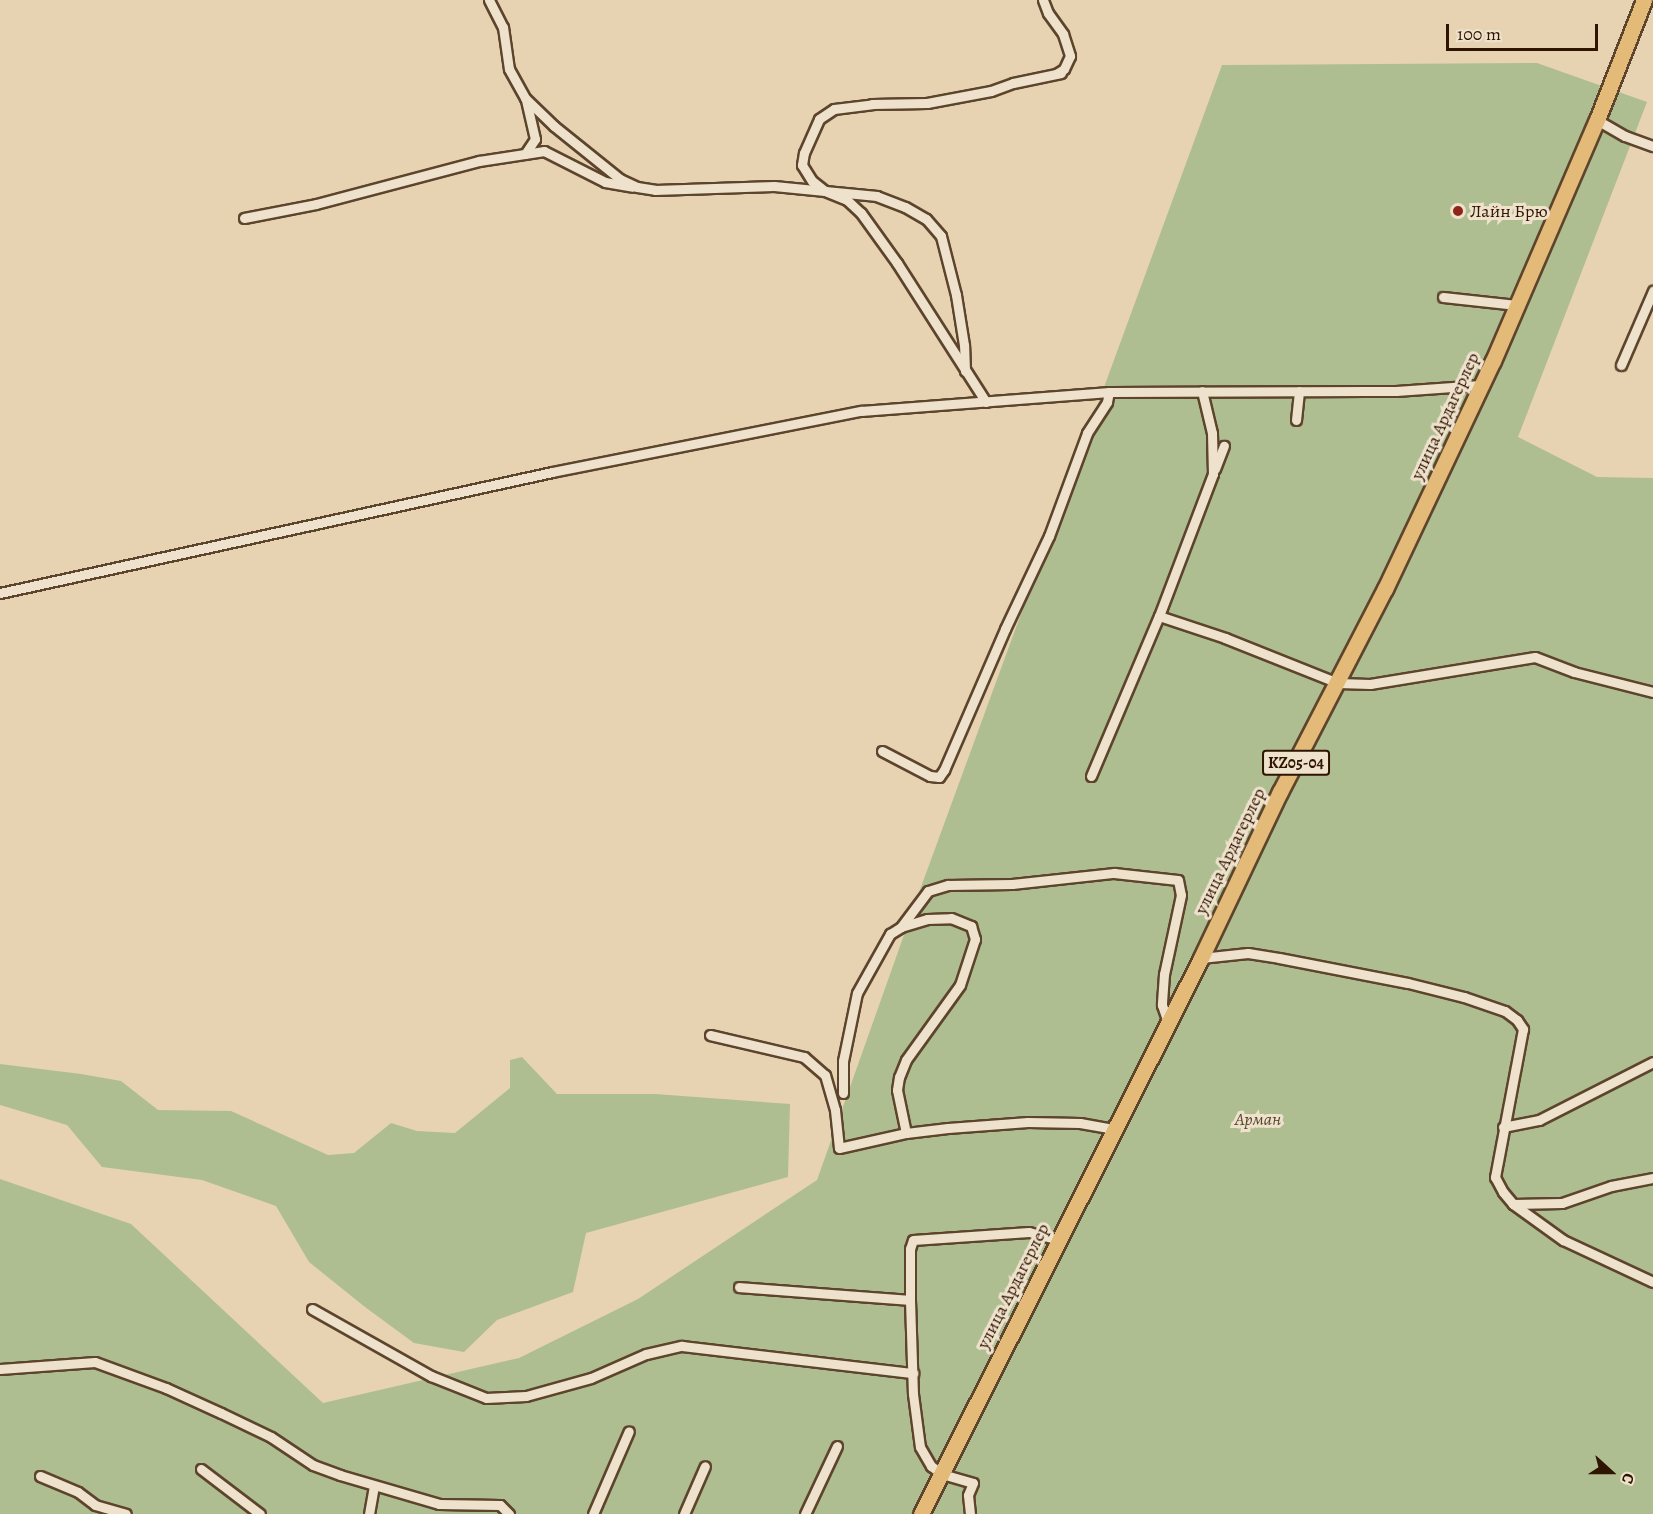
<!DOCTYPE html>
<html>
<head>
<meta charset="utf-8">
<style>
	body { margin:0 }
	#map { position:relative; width:1653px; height:1514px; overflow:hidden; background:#e7d3b2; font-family:Alegreya,serif }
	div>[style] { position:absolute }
	.green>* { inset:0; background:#afbe91 }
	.roads { filter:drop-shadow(2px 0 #5d442c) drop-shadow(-2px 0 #5d442c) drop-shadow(0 2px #5d442c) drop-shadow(0 -2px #5d442c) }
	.minor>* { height:9px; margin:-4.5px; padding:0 4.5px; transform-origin:4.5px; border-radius:4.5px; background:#efe2cd }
	.primary>* { height:15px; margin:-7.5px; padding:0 7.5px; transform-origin:7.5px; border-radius:7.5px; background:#e4ba79 }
	.dots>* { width:16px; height:16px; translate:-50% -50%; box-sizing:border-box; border:3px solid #efe2cd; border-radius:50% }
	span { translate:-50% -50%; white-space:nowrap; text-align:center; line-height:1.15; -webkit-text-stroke:6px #efe2cd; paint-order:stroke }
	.shield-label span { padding:2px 4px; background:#efe2cd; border:2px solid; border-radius:4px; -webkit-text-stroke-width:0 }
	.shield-label { font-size:16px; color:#2f1400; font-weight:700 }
	.poi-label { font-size:18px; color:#2f1400 }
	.left { translate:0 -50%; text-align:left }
	.street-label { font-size:18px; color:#2f1400 }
	.park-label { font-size:18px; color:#55472c; font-style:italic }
	.north { position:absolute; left:1581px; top:1442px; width:60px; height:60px; -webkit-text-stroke:4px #efe2cd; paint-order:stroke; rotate:111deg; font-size:16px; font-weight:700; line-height:24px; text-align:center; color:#2f1400 }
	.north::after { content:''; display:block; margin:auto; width:21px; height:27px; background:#2f1400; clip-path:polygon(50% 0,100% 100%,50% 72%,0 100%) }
	.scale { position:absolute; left:1446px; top:24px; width:152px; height:27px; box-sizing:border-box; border:3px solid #2f1400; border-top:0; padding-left:8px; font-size:18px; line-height:21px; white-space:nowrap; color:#2f1400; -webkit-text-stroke:4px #efe2cd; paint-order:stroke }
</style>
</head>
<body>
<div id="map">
	<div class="green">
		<div style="clip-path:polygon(1537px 63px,1647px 102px,1518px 437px,1597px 477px,1653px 478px,1653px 1514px,0 1514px,0 1179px,131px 1224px,323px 1403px,519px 1358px,638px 1299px,817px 1180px,921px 887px,1222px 65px)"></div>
		<div style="clip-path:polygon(522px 1057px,557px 1094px,655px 1094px,790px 1104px,788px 1177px,586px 1233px,573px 1292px,497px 1320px,464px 1352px,414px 1343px,365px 1307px,309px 1262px,276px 1206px,202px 1180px,102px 1167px,67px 1125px,0 1105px,0 1064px,81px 1074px,121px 1081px,158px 1110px,231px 1111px,328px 1155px,354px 1153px,391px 1123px,417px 1131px,455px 1133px,510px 1088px,510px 1060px)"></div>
	</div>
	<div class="roads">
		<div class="minor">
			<div style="left:489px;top:0;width:30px;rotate:63deg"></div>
			<div style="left:503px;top:27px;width:42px;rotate:81.9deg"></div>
			<div style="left:509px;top:69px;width:33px;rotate:61deg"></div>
			<div style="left:525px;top:98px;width:40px;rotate:44deg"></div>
			<div style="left:554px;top:126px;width:85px;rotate:38.8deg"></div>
			<div style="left:620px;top:179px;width:19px;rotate:25deg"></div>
			<div style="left:637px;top:187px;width:18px;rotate:9deg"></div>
			<div style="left:655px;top:190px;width:119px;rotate:-1.9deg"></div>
			<div style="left:774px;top:186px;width:51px;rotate:5.6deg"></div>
			<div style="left:825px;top:191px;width:24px;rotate:22deg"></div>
			<div style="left:847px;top:200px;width:19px;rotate:43deg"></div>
			<div style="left:861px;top:213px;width:62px;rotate:54.2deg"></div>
			<div style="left:897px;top:263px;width:165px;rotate:57.4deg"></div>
			<div style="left:1043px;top:0;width:14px;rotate:69deg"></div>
			<div style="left:1048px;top:13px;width:26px;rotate:54deg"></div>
			<div style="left:1063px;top:34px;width:23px;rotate:72deg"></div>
			<div style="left:1070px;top:56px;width:14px;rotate:115deg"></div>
			<div style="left:1064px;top:69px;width:9px;rotate:148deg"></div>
			<div style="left:1597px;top:120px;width:32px;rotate:30deg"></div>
			<div style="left:1625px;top:136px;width:30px;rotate:20deg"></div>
			<div style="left:525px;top:154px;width:18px;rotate:-56deg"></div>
			<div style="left:535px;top:139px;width:40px;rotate:-103deg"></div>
			<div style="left:244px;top:218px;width:73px;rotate:-11deg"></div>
			<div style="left:316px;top:204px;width:169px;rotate:-14.8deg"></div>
			<div style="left:479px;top:161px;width:66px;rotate:-8.7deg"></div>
			<div style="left:544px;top:151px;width:68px;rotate:26.9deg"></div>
			<div style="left:605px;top:182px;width:28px;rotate:10deg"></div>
			<div style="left:1443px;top:297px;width:74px;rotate:6.2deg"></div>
			<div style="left:1621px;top:365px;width:81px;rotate:-66.6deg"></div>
			<div style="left:965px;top:371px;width:26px;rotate:-92deg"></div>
			<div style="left:964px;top:345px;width:51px;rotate:-99.1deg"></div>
			<div style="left:956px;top:295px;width:61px;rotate:-104.3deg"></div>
			<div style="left:941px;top:236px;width:23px;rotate:-131deg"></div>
			<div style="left:926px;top:219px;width:24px;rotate:-150deg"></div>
			<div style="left:905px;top:207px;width:30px;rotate:-159deg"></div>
			<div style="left:877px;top:196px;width:52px;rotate:-174.5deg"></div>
			<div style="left:825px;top:191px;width:16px;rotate:-142deg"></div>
			<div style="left:812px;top:181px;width:19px;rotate:-122deg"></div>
			<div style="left:802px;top:165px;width:12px;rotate:-81deg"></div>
			<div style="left:804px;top:153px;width:37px;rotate:-66deg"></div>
			<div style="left:819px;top:119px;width:18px;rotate:-34deg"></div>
			<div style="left:834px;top:109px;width:38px;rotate:-7deg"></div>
			<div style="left:872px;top:104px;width:55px;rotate:-1deg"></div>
			<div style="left:927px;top:103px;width:65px;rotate:-10.6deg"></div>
			<div style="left:991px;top:91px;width:23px;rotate:-20deg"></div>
			<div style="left:1013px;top:83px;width:49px;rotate:-11.8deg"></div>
			<div style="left:1296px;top:420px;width:29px;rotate:-84deg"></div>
			<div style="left:1215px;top:469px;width:25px;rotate:-69deg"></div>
			<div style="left:0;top:593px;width:565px;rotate:-12.36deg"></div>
			<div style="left:552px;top:472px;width:315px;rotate:-11.2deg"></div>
			<div style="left:861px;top:411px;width:249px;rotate:-4.4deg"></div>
			<div style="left:1109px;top:392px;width:287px;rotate:-0.2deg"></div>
			<div style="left:1396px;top:391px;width:85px;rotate:-4deg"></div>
			<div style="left:1159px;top:616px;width:152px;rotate:-69.2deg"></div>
			<div style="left:1213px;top:474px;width:41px;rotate:-91.4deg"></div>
			<div style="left:1212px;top:433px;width:43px;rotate:-103.4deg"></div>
			<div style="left:882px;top:751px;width:54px;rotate:27.5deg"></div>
			<div style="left:930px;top:776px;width:9px;rotate:6deg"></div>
			<div style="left:939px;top:777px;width:9px;rotate:-54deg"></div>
			<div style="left:944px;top:770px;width:154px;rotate:-66.6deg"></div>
			<div style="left:1005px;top:629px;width:103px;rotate:-64.7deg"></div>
			<div style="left:1049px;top:536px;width:110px;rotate:-69.7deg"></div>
			<div style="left:1087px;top:433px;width:37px;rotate:-57deg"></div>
			<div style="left:1107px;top:402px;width:10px;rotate:-79deg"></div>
			<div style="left:1091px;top:776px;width:174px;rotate:-67deg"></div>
			<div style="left:1159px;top:616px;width:70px;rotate:18.4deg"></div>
			<div style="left:1225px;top:638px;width:122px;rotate:21.7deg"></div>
			<div style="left:1338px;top:683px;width:32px;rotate:2deg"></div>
			<div style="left:1370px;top:684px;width:167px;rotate:-9.3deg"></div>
			<div style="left:1535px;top:657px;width:42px;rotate:21deg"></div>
			<div style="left:1574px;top:672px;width:81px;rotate:14.2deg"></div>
			<div style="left:901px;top:927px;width:45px;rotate:-53.1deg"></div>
			<div style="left:928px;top:891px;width:21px;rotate:-17deg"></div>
			<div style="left:948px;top:885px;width:64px;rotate:-0.9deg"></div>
			<div style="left:1012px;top:884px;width:103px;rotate:-6.2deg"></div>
			<div style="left:1114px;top:873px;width:64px;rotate:6.2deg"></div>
			<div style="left:1178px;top:880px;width:15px;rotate:79deg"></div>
			<div style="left:1181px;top:895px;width:81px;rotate:102.1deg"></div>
			<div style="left:1164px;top:974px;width:31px;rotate:94deg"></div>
			<div style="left:1162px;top:1005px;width:18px;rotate:71deg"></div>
			<div style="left:1201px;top:958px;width:47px;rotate:-6.1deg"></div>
			<div style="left:1248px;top:953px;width:31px;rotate:9deg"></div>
			<div style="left:1279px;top:958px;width:131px;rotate:11deg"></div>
			<div style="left:1408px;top:983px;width:58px;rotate:14deg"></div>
			<div style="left:1464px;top:997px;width:43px;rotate:18.9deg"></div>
			<div style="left:1505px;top:1011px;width:15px;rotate:37deg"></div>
			<div style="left:1517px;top:1020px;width:11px;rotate:56deg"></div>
			<div style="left:1523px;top:1029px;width:151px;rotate:100.7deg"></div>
			<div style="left:1495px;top:1177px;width:17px;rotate:62deg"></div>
			<div style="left:1503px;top:1192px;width:16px;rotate:50deg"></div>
			<div style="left:1513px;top:1204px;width:62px;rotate:35.8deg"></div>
			<div style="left:1563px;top:1240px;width:99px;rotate:25deg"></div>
			<div style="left:710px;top:1035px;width:97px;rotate:13.2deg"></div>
			<div style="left:804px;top:1057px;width:28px;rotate:41deg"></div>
			<div style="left:825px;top:1075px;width:36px;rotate:74deg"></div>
			<div style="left:835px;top:1110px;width:38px;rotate:84deg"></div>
			<div style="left:839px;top:1148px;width:69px;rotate:-12.6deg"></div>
			<div style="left:906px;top:1133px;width:42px;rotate:-6.8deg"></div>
			<div style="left:948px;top:1128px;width:80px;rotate:-4.3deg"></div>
			<div style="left:1028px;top:1122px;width:52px;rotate:1.1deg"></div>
			<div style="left:1080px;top:1123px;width:35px;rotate:10deg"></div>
			<div style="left:843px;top:1093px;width:32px;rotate:-90deg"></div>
			<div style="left:843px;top:1061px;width:69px;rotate:-78.4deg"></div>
			<div style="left:857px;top:993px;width:68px;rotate:-60.8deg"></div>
			<div style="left:890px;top:934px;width:13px;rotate:-32deg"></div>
			<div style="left:901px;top:927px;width:27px;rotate:-17deg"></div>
			<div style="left:927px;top:919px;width:24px;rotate:-2deg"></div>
			<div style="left:951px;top:918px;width:22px;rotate:22deg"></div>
			<div style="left:971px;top:926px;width:14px;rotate:73deg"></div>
			<div style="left:975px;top:939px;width:48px;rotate:108.1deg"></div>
			<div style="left:960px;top:985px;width:92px;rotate:125.8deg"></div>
			<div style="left:906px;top:1060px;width:18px;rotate:112deg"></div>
			<div style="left:899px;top:1077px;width:13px;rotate:99deg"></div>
			<div style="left:897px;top:1090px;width:44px;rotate:78.2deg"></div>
			<div style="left:1503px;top:1127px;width:37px;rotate:-11deg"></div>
			<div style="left:1539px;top:1120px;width:128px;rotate:-27deg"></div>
			<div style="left:1513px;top:1204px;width:49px;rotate:-1.2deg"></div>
			<div style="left:1562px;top:1203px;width:52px;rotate:-19.1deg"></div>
			<div style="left:1611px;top:1186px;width:43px;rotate:-10.8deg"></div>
			<div style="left:739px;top:1287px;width:171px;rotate:4.3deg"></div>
			<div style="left:910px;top:1300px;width:94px;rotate:88.2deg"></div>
			<div style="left:913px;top:1394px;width:53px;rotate:82.5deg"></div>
			<div style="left:920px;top:1447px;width:22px;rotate:60deg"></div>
			<div style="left:931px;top:1466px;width:14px;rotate:36deg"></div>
			<div style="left:942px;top:1474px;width:32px;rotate:16deg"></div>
			<div style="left:973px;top:1483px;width:13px;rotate:113deg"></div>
			<div style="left:968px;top:1495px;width:19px;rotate:84deg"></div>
			<div style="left:910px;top:1300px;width:51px;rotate:-90deg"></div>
			<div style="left:910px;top:1249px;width:9px;rotate:-72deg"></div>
			<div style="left:913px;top:1240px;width:116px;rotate:-3.9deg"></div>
			<div style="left:1029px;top:1232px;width:30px;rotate:15deg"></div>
			<div style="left:312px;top:1309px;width:137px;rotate:29.4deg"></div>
			<div style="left:431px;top:1376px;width:59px;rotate:21.8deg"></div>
			<div style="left:486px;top:1398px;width:40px;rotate:-2.9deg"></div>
			<div style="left:526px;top:1396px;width:67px;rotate:-15.5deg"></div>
			<div style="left:591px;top:1378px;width:60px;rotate:-23.6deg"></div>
			<div style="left:646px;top:1354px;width:37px;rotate:-13deg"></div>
			<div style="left:682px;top:1346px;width:233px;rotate:6.7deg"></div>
			<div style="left:0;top:1369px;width:95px;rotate:-4.2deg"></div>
			<div style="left:95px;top:1362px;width:76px;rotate:20.1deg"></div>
			<div style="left:166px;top:1388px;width:60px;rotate:24.4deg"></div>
			<div style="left:221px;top:1413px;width:55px;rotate:25.6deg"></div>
			<div style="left:271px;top:1437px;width:50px;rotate:33.7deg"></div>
			<div style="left:313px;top:1465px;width:29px;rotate:20deg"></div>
			<div style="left:340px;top:1475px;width:103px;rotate:16.3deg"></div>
			<div style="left:439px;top:1504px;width:61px;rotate:0.9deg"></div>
			<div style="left:500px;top:1505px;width:13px;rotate:45deg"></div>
			<div style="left:201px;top:1469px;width:74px;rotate:37.3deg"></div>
			<div style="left:40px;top:1476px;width:41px;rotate:22.8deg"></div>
			<div style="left:78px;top:1492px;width:21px;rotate:37deg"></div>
			<div style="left:95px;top:1505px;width:32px;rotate:16deg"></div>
			<div style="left:369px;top:1514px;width:27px;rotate:-80deg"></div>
			<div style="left:593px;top:1514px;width:90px;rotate:-66.6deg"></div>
			<div style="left:684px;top:1514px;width:52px;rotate:-66.4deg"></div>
			<div style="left:805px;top:1514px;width:75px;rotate:-64.8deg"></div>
		</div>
		<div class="primary">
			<div style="left:921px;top:1514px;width:623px;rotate:-63.27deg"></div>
			<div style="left:1201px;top:958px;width:184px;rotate:-64.6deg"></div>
			<div style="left:1280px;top:792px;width:229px;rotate:-62.7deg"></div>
			<div style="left:1385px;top:589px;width:252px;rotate:-64.7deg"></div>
			<div style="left:1493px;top:361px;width:262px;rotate:-66.7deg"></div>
			<div style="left:1597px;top:120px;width:129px;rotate:-68.6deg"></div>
		</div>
	</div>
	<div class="dots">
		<div style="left:1458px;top:211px;background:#8f2418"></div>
	</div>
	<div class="shield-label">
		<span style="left:1296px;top:763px">KZ05-04</span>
	</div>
	<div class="poi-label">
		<span class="left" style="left:1470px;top:211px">Лайн Брю</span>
	</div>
	<div class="street-label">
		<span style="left:1445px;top:416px;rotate:-65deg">улица Ардагерлер</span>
		<span style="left:1230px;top:851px;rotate:-64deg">улица Ардагерлер</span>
		<span style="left:1013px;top:1286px;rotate:-63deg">улица Ардагерлер</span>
	</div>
	<div class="park-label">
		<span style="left:1258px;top:1119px">Арман</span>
	</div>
	<div class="north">С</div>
	<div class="scale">100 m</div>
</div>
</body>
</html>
